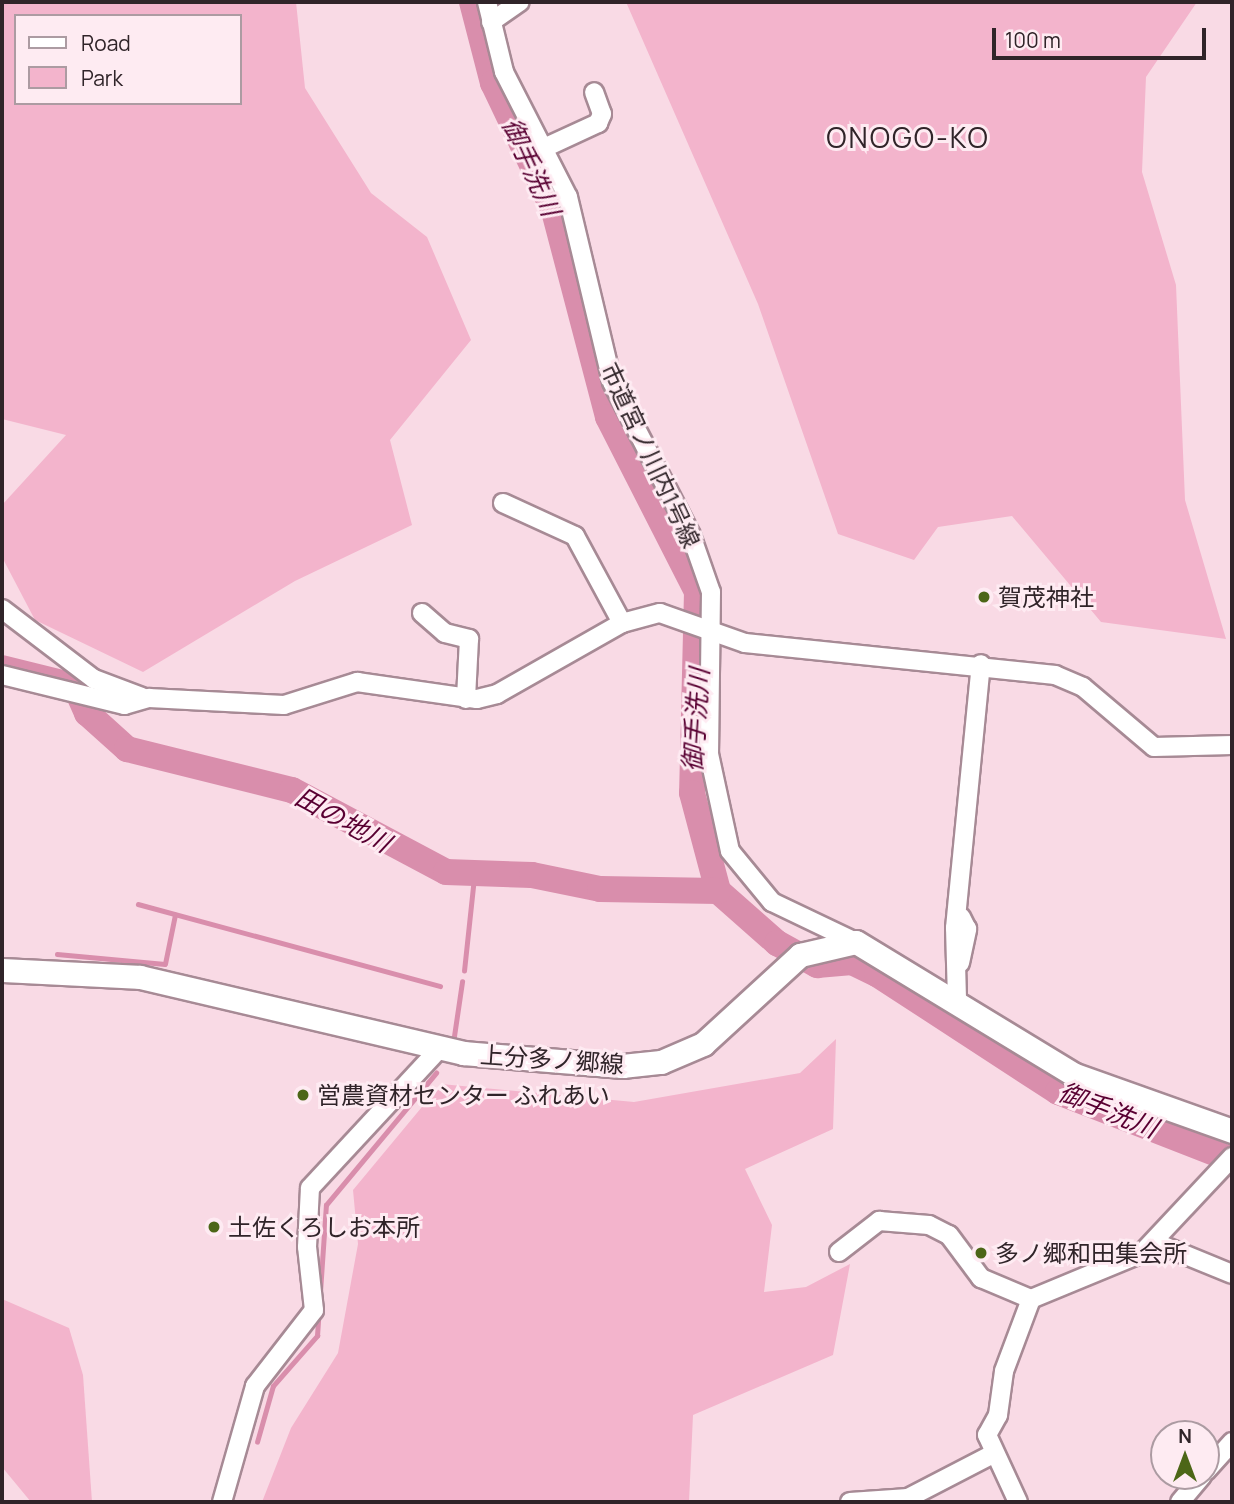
<!DOCTYPE html>
<html>
<head>
<meta charset="utf-8">
<style>
	body { margin:0 }
	#map { position:relative; width:1234px; height:1504px; overflow:hidden; background:#f9dae5; font-family:Manrope,"Noto Sans JP",sans-serif }
	div>[style] { position:absolute }
	.green>* { inset:0; background:#f3b4cc }
	.stream>* { height:4.5px; margin:-2.25px; padding:0 2.25px; transform-origin:2.25px; border-radius:2.25px; background:#d98eac }
	.river>* { height:26px; margin:-13px; padding:0 13px; transform-origin:13px; border-radius:13px; background:#d98eac }
	.roads { filter:drop-shadow(2px 0 #a78a95) drop-shadow(-2px 0 #a78a95) drop-shadow(0 2px #a78a95) drop-shadow(0 -2px #a78a95) }
	.minor>* { height:18px; margin:-9px; padding:0 9px; transform-origin:9px; border-radius:9px; background:#fff }
	.major>* { height:23px; margin:-11.5px; padding:0 11.5px; transform-origin:11.5px; border-radius:11.5px; background:#fff }
	.dots>* { width:19px; height:19px; translate:-50% -50%; box-sizing:border-box; border:4px solid #feebf2; border-radius:50% }
	span { translate:-50% -50%; white-space:nowrap; text-align:center; line-height:1.15; -webkit-text-stroke:6px #feebf2; paint-order:stroke }
	.street-label { font-size:24px; color:#302429 }
	.poi-label { font-size:24px; color:#302429 }
	.left { translate:0 -50%; text-align:left }
	.water-label { font-size:26px; color:#590032; font-style:italic }
	.quarter-label { font-size:28px; color:#302429; letter-spacing:2px }
	.frame { position:absolute; inset:0; border:4px solid #302429; pointer-events:none }
	.legend { position:absolute; left:14px; top:14px; width:228px; height:91px; box-sizing:border-box; background:#feebf2; border:2px solid #ac9ba2; margin:0; padding:9px 12px; list-style:none; font-size:21px; color:#302429 }
	.legend li { display:flex; align-items:center; gap:14px; height:35px }
	.legend b { width:35px; border:2px solid #ac9ba2 }
	.north { position:absolute; left:1150px; top:1420px; width:70px; height:70px; box-sizing:border-box; background:#feebf2; border:2px solid #ac9ba2; border-radius:50%; rotate:0deg; font-size:19px; font-weight:700; line-height:28px; text-align:center; color:#302429 }
	.north::after { content:''; display:block; margin:auto; width:24px; height:32px; background:#4c6617; clip-path:polygon(50% 0,100% 100%,50% 72%,0 100%) }
	.scale { position:absolute; left:992px; top:28px; width:214px; height:32px; box-sizing:border-box; border:4px solid #302429; border-top:0; padding-left:9px; font-size:21px; line-height:24px; white-space:nowrap; color:#302429; -webkit-text-stroke:5px #feebf2; paint-order:stroke }
</style>
</head>
<body>
<div id="map">
	<div class="green">
		<div style="clip-path:polygon(evenodd,2px 2px,296px 2px,305px 88px,371px 193px,427px 237px,471px 340px,390px 440px,412px 525px,295px 581px,143px 672px,35px 620px,2px 557px,2px 505px,66px 435px,2px 419px,2px 2px,16px 16px,240px 16px,240px 103px,16px 103px,16px 16px)"></div>
		<div style="clip-path:polygon(626px 2px,1197px 2px,1146px 77px,1142px 172px,1176px 285px,1185px 500px,1226px 639px,1101px 622px,1012px 516px,938px 527px,914px 560px,838px 534px,758px 304px)"></div>
		<div style="clip-path:polygon(836px 1039px,833px 1129px,745px 1169px,772px 1225px,764px 1292px,806px 1287px,850px 1264px,833px 1355px,693px 1415px,689px 1502px,262px 1502px,291px 1428px,338px 1353px,358px 1244px,353px 1190px,441px 1084px,634px 1102px,800px 1073px)"></div>
		<div style="clip-path:polygon(2px 1299px,69px 1328px,83px 1375px,92px 1502px,31px 1502px,2px 1467px)"></div>
	</div>
	<div class="stream">
		<div style="left:138px;top:904px;width:313px;rotate:15.2deg"></div>
		<div style="left:57px;top:954px;width:108px;rotate:5.3deg"></div>
		<div style="left:165px;top:964px;width:50px;rotate:-78.5deg"></div>
		<div style="left:464px;top:971px;width:95px;rotate:-83.9deg"></div>
		<div style="left:453px;top:1043px;width:62px;rotate:-81.6deg"></div>
		<div style="left:257px;top:1442px;width:58px;rotate:-74.1deg"></div>
		<div style="left:273px;top:1386px;width:67px;rotate:-48.7deg"></div>
		<div style="left:317px;top:1336px;width:131px;rotate:-86.1deg"></div>
		<div style="left:326px;top:1205px;width:172px;rotate:-50.2deg"></div>
	</div>
	<div class="river">
		<div style="left:472px;top:2px;width:84px;rotate:75.5deg"></div>
		<div style="left:493px;top:83px;width:142px;rotate:64.5deg"></div>
		<div style="left:554px;top:211px;width:213px;rotate:75.3deg"></div>
		<div style="left:608px;top:417px;width:196px;rotate:63deg"></div>
		<div style="left:697px;top:592px;width:201px;rotate:91.4deg"></div>
		<div style="left:692px;top:793px;width:101px;rotate:75.1deg"></div>
		<div style="left:718px;top:891px;width:79px;rotate:41.4deg"></div>
		<div style="left:777px;top:943px;width:46px;rotate:28.8deg"></div>
		<div style="left:817px;top:965px;width:35px;rotate:-5deg"></div>
		<div style="left:852px;top:962px;width:28px;rotate:26deg"></div>
		<div style="left:877px;top:974px;width:216px;rotate:33.1deg"></div>
		<div style="left:1058px;top:1092px;width:187px;rotate:21.3deg"></div>
		<div style="left:2px;top:668px;width:75px;rotate:13.9deg"></div>
		<div style="left:75px;top:686px;width:30px;rotate:66deg"></div>
		<div style="left:87px;top:713px;width:54px;rotate:42deg"></div>
		<div style="left:127px;top:749px;width:170px;rotate:14deg"></div>
		<div style="left:292px;top:790px;width:174px;rotate:28deg"></div>
		<div style="left:446px;top:872px;width:86px;rotate:2deg"></div>
		<div style="left:532px;top:875px;width:69px;rotate:11.6deg"></div>
		<div style="left:600px;top:889px;width:118px;rotate:1deg"></div>
	</div>
	<div class="roads">
		<div class="minor">
			<div style="left:487px;top:2px;width:72px;rotate:76.3deg"></div>
			<div style="left:504px;top:72px;width:140px;rotate:62.9deg"></div>
			<div style="left:568px;top:197px;width:190px;rotate:76.6deg"></div>
			<div style="left:612px;top:382px;width:172px;rotate:62.7deg"></div>
			<div style="left:691px;top:535px;width:60px;rotate:70.7deg"></div>
			<div style="left:711px;top:592px;width:162px;rotate:90.7deg"></div>
			<div style="left:709px;top:754px;width:99px;rotate:77.8deg"></div>
			<div style="left:730px;top:851px;width:66px;rotate:50.5deg"></div>
			<div style="left:772px;top:902px;width:93px;rotate:25.5deg"></div>
			<div style="left:491px;top:22px;width:35px;rotate:-35deg"></div>
			<div style="left:544px;top:148px;width:60px;rotate:-24.8deg"></div>
			<div style="left:598px;top:123px;width:10px;rotate:-66deg"></div>
			<div style="left:602px;top:114px;width:23px;rotate:-110deg"></div>
			<div style="left:503px;top:503px;width:79px;rotate:24.6deg"></div>
			<div style="left:575px;top:536px;width:99px;rotate:61.6deg"></div>
			<div style="left:2px;top:609px;width:116px;rotate:37.3deg"></div>
			<div style="left:94px;top:679px;width:51px;rotate:20.6deg"></div>
			<div style="left:422px;top:613px;width:30px;rotate:41deg"></div>
			<div style="left:445px;top:633px;width:25px;rotate:14deg"></div>
			<div style="left:469px;top:639px;width:60px;rotate:92.9deg"></div>
			<div style="left:2px;top:675px;width:126px;rotate:13.8deg"></div>
			<div style="left:124px;top:705px;width:26px;rotate:-16deg"></div>
			<div style="left:149px;top:698px;width:135px;rotate:3deg"></div>
			<div style="left:284px;top:705px;width:77px;rotate:-17.5deg"></div>
			<div style="left:357px;top:682px;width:121px;rotate:8.1deg"></div>
			<div style="left:477px;top:699px;width:21px;rotate:-14deg"></div>
			<div style="left:497px;top:694px;width:144px;rotate:-29.6deg"></div>
			<div style="left:622px;top:623px;width:39px;rotate:-15deg"></div>
			<div style="left:660px;top:613px;width:90px;rotate:19.4deg"></div>
			<div style="left:745px;top:643px;width:312px;rotate:5.9deg"></div>
			<div style="left:1055px;top:675px;width:30px;rotate:23deg"></div>
			<div style="left:1083px;top:687px;width:93px;rotate:40.2deg"></div>
			<div style="left:1154px;top:747px;width:78px;rotate:-1.5deg"></div>
			<div style="left:960px;top:963px;width:35px;rotate:-78deg"></div>
			<div style="left:967px;top:929px;width:13px;rotate:-117deg"></div>
			<div style="left:957px;top:999px;width:71px;rotate:-91.6deg"></div>
			<div style="left:955px;top:928px;width:265px;rotate:-84.4deg"></div>
			<div style="left:1154px;top:1242px;width:84px;rotate:22.3deg"></div>
			<div style="left:839px;top:1252px;width:51px;rotate:-37.8deg"></div>
			<div style="left:879px;top:1221px;width:50px;rotate:4.6deg"></div>
			<div style="left:929px;top:1225px;width:22px;rotate:27deg"></div>
			<div style="left:949px;top:1235px;width:54px;rotate:53.3deg"></div>
			<div style="left:981px;top:1278px;width:54px;rotate:22.8deg"></div>
			<div style="left:1206px;top:1471px;width:39px;rotate:-48deg"></div>
			<div style="left:222px;top:1502px;width:121px;rotate:-74.1deg"></div>
			<div style="left:255px;top:1386px;width:96px;rotate:-52.2deg"></div>
			<div style="left:314px;top:1310px;width:63px;rotate:-96.3deg"></div>
			<div style="left:307px;top:1247px;width:59px;rotate:-87.1deg"></div>
			<div style="left:310px;top:1188px;width:191px;rotate:-47.1deg"></div>
			<div style="left:850px;top:1502px;width:58px;rotate:-3.9deg"></div>
			<div style="left:908px;top:1498px;width:93px;rotate:-27.4deg"></div>
			<div style="left:1018px;top:1502px;width:74px;rotate:-114.8deg"></div>
			<div style="left:987px;top:1435px;width:23px;rotate:-61deg"></div>
			<div style="left:998px;top:1415px;width:44px;rotate:-82.2deg"></div>
			<div style="left:1004px;top:1371px;width:77px;rotate:-69.4deg"></div>
			<div style="left:1031px;top:1299px;width:120px;rotate:-22.5deg"></div>
			<div style="left:1142px;top:1253px;width:132px;rotate:-46.8deg"></div>
			<div style="left:1180px;top:1502px;width:34px;rotate:-50deg"></div>
		</div>
		<div class="major">
			<div style="left:2px;top:970px;width:138px;rotate:2.9deg"></div>
			<div style="left:140px;top:977px;width:332px;rotate:13.2deg"></div>
			<div style="left:463px;top:1053px;width:160px;rotate:4.7deg"></div>
			<div style="left:622px;top:1066px;width:39px;rotate:-6deg"></div>
			<div style="left:661px;top:1062px;width:46px;rotate:-23.2deg"></div>
			<div style="left:703px;top:1044px;width:132px;rotate:-42.5deg"></div>
			<div style="left:800px;top:955px;width:57px;rotate:-13.1deg"></div>
			<div style="left:856px;top:942px;width:256px;rotate:31.3deg"></div>
			<div style="left:1075px;top:1075px;width:167px;rotate:19.6deg"></div>
		</div>
	</div>
	<div class="dots">
		<div style="left:984px;top:597px;background:#4c6617"></div>
		<div style="left:303px;top:1095px;background:#4c6617"></div>
		<div style="left:214px;top:1227px;background:#4c6617"></div>
		<div style="left:981px;top:1253px;background:#4c6617"></div>
	</div>
	<div class="street-label">
		<span style="left:651px;top:455px;rotate:65deg">市道宮ノ川内1号線</span>
		<span style="left:552px;top:1059px;rotate:4deg">上分多ノ郷線</span>
	</div>
	<div class="poi-label">
		<span class="left" style="left:998px;top:597px">賀茂神社</span>
		<span class="left" style="left:317px;top:1095px">営農資材センター ふれあい</span>
		<span class="left" style="left:228px;top:1227px">土佐くろしお本所</span>
		<span class="left" style="left:995px;top:1253px">多ノ郷和田集会所</span>
	</div>
	<div class="water-label">
		<span style="left:531px;top:167px;rotate:66deg">御手洗川</span>
		<span style="left:696px;top:720px;rotate:-86deg">御手洗川</span>
		<span style="left:343px;top:820px;rotate:29deg">田の地川</span>
		<span style="left:1108px;top:1110px;rotate:22deg">御手洗川</span>
	</div>
	<div class="quarter-label">
		<span style="left:908px;top:137px">ONOGO-KO</span>
	</div>
	<div class="frame"></div>
	<ul class="legend">
	<li><b style="height:9px;background:#fff"></b>Road</li>
	<li><b style="height:19px;background:#f3b4cc"></b>Park</li>
	</ul>
	<div class="north">N</div>
	<div class="scale">100 m</div>
</div>
</body>
</html>
